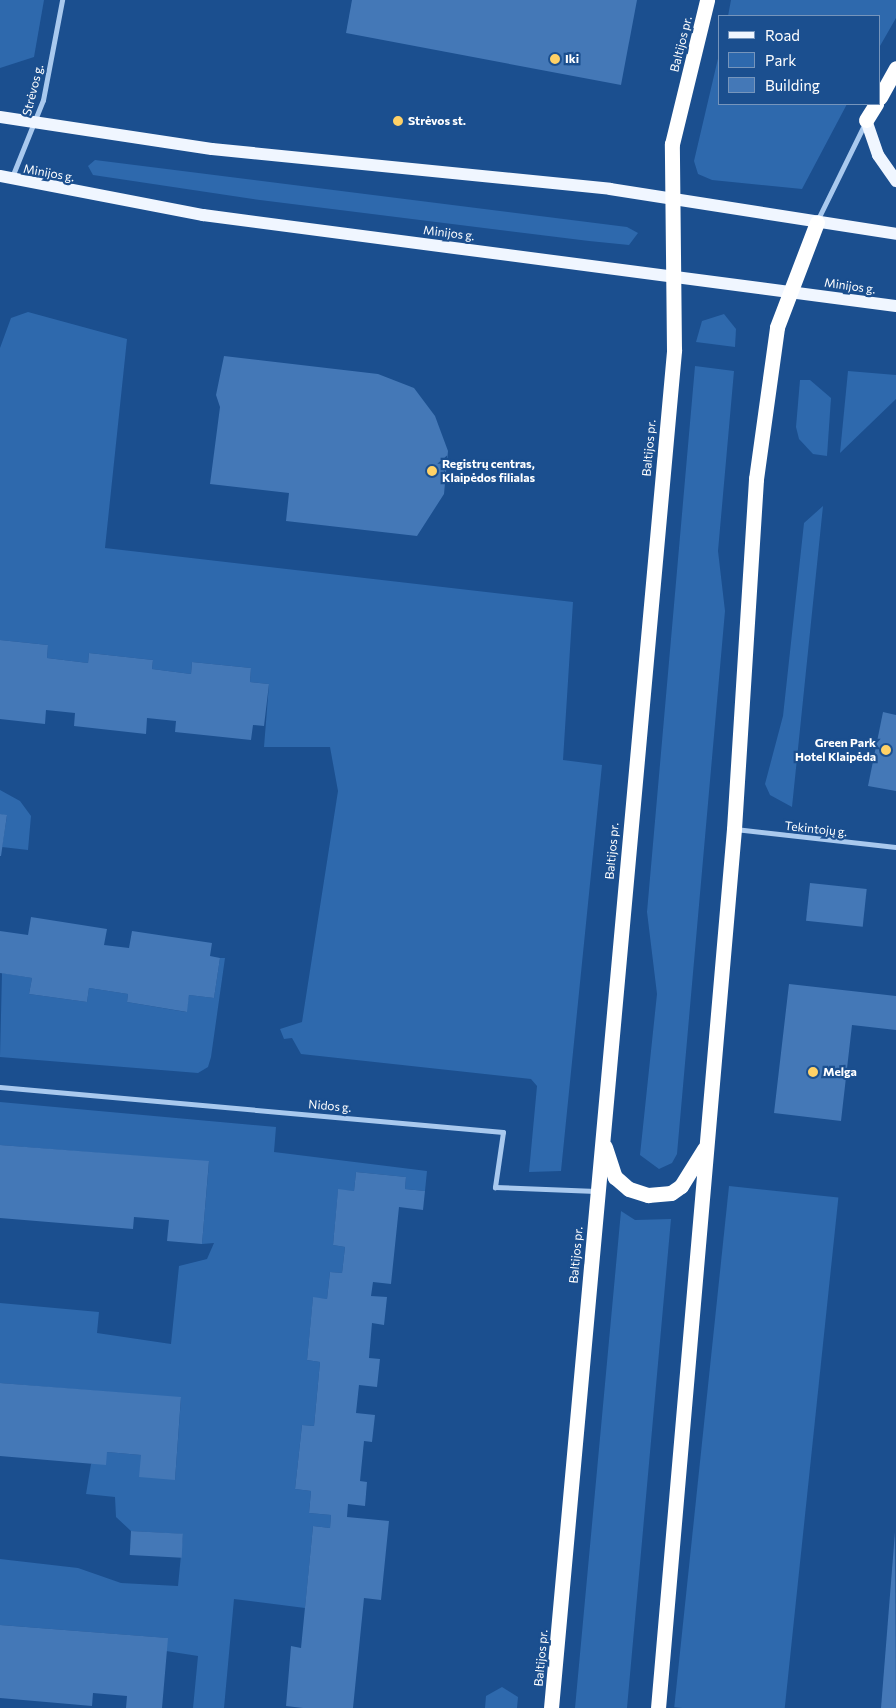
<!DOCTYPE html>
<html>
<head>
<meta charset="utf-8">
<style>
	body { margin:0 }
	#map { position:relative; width:896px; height:1708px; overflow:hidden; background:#1b4f8f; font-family:Commissioner,sans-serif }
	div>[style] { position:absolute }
	.green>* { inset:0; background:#2e69ad; transform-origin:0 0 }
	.building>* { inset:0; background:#4478b7; transform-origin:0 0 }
	.street>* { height:5px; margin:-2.5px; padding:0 2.5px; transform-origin:2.5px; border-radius:2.5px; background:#a9c9ee }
	.primary>* { height:12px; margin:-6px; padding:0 6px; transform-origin:6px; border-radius:6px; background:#f0f6ff }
	.highway>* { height:15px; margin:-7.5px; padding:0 7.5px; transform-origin:7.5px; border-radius:7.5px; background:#fff }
	.dots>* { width:14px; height:14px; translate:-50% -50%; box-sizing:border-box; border:2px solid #1b4f8f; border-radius:50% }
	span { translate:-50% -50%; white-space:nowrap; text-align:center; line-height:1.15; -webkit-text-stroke:4.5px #1b4f8f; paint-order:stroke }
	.street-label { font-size:12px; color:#fff }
	.poi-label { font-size:12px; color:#fff; font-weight:700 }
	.left { translate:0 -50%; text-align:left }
	.right { translate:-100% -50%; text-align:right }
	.legend { position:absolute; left:718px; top:15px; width:162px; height:90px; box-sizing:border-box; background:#1b4f8f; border:1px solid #7695bc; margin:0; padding:6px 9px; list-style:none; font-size:15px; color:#fff }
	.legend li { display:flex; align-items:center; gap:10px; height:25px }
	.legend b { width:25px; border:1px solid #7695bc }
</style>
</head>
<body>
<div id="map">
	<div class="green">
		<div style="clip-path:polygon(0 0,44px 0,34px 57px,0 68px)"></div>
		<div style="clip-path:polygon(731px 0,896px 0,896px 18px,880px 46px,880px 16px,728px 16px)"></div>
		<div style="clip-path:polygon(720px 50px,720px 104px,847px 104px,802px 189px,712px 180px,698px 174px,694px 161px)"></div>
		<div style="clip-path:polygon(95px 160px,627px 227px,638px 233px,629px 245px,589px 241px,253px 199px,93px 175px,88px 166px)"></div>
		<div style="clip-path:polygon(28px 312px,127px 339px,105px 548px,573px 602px,563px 760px,602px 765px,561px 1171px,529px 1172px,537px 1086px,531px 1079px,301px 1054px,292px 1038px,284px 1039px,280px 1029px,302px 1022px,338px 791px,330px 747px,264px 747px,269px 684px,250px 682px,251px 668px,192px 662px,191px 674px,152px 669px,153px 660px,89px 653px,88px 663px,47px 658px,48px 645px,0 640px,0 348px,11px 318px)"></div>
		<div style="clip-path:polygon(724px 314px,736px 329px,735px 347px,696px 342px,702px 321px)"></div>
		<div style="clip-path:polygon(695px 366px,734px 371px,718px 551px,725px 611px,677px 1154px,672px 1163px,659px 1169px,640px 1155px,657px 994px,647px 912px)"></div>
		<div style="clip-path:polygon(848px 371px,896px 375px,896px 399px,840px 453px)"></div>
		<div style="clip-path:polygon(800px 380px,810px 380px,831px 398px,827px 456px,813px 454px,799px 439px,796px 427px)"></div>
		<div style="clip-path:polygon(823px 506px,792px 807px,770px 795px,765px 784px,783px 716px,804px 523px)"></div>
		<div style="clip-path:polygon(0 790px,20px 801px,31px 816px,28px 850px,2px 847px,7px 816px,0 814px)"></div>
		<div style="clip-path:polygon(220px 958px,225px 958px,211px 1057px,208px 1067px,198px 1073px,0 1057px,2px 973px,32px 978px,29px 994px,87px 1002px,89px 988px,128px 994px,127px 1002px,186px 1012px,189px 995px,214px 998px)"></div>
		<div style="clip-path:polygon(0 1102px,276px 1127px,274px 1152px,427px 1171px,425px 1191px,405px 1189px,406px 1177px,356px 1172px,354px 1191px,338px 1190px,333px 1245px,345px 1247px,342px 1273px,330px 1272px,327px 1299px,313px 1298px,307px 1360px,320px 1362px,314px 1426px,302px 1425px,295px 1489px,311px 1491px,309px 1513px,331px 1515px,330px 1528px,313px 1526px,305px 1608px,234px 1599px,224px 1708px,193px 1708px,198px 1656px,166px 1651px,167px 1638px,0 1625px,0 1559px,78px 1568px,121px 1583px,178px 1586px,183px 1534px,131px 1531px,116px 1517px,115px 1497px,86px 1494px,91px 1464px,107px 1452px,141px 1455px,175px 1480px,181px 1398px,0 1383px,0 1303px,99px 1312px,97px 1333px,171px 1344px,179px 1266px,207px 1259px,214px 1243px,202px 1244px,209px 1162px,0 1145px)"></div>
		<div style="left:729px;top:1186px;width:110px;height:524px;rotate:6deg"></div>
		<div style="clip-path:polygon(621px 1211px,635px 1220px,671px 1219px,627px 1708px,575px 1708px)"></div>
		<div style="clip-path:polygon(502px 1687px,518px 1697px,517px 1708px,485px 1708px,486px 1696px)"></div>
	</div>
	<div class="building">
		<div style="clip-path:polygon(352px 0,637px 0,621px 85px,346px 33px)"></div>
		<div style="clip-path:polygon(224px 356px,378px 374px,414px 388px,435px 416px,448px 451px,444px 494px,417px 536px,286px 521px,289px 493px,210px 484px,220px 407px,216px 395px)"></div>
		<div style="clip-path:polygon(0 640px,48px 645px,47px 658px,88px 663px,89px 653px,153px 660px,152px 669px,191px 674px,192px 662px,251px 668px,250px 682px,269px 684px,264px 726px,253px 725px,251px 740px,175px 732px,176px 721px,147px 718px,146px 734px,74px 726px,75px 713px,46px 710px,45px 724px,0 719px)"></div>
		<div style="clip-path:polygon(883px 712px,896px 715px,896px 791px,868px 786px)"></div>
		<div style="clip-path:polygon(0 814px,7px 815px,1px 856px,0 856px)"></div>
		<div style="left:810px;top:883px;width:57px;height:38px;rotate:6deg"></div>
		<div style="clip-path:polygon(31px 917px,107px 929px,104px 945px,129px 948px,132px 931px,212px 943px,210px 956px,220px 958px,214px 998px,189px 995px,187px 1012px,127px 1002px,128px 994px,89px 988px,87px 1002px,29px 994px,32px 978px,0 973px,0 931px,28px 935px)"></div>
		<div style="clip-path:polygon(789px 984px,896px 996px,896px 1030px,852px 1025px,841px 1121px,774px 1113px)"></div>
		<div style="clip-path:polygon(0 1145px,209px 1161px,202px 1244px,167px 1241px,169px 1220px,134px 1217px,133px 1229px,0 1218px)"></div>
		<div style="clip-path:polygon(356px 1172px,406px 1177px,405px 1189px,425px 1191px,423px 1210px,399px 1207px,391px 1284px,373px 1282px,371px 1296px,387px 1297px,384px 1325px,372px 1323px,369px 1358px,380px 1359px,377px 1387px,359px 1385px,356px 1413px,375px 1415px,372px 1442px,364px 1441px,360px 1481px,367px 1482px,365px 1506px,348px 1504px,347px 1517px,389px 1521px,381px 1600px,364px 1598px,353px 1708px,303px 1708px,286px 1706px,291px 1646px,301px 1648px,313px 1526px,330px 1528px,331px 1515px,309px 1513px,311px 1491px,295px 1489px,302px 1425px,314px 1426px,320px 1362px,307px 1360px,313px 1297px,327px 1299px,330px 1272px,342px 1273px,345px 1247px,333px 1245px,338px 1189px,354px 1191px)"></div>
		<div style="clip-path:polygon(0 1383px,181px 1397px,175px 1480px,139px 1477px,141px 1455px,107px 1452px,106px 1465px,0 1456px)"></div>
		<div style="left:131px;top:1531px;width:52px;height:24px;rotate:3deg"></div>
		<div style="clip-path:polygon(895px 1532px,896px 1708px,881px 1708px)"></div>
		<div style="clip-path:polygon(0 1625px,168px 1638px,162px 1708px,126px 1708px,127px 1696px,93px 1693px,92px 1706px,0 1698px)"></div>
	</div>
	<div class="street">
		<div style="left:12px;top:177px;width:83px;rotate:-68.1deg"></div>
		<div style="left:43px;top:100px;width:102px;rotate:-79.2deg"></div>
		<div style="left:817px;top:221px;width:109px;rotate:-63.9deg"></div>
		<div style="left:735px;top:829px;width:162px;rotate:6.4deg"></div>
		<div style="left:0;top:1087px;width:505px;rotate:5.11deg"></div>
		<div style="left:503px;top:1132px;width:56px;rotate:98.3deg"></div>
		<div style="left:495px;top:1187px;width:101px;rotate:2.3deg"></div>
	</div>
	<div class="primary">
		<div style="left:0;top:117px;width:214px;rotate:8.6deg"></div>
		<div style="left:212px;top:149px;width:400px;rotate:5.7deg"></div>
		<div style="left:610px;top:189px;width:290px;rotate:8.9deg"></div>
		<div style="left:866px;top:120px;width:37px;rotate:71deg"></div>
		<div style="left:878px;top:155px;width:32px;rotate:55deg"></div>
		<div style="left:0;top:176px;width:207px;rotate:10.9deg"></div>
		<div style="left:203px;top:215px;width:699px;rotate:7.48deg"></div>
	</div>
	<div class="highway">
		<div style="left:880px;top:97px;width:33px;rotate:-61deg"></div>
		<div style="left:866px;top:120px;width:19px;rotate:-58deg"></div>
		<div style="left:605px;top:1147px;width:32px;rotate:72deg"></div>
		<div style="left:615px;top:1177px;width:18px;rotate:41deg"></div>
		<div style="left:629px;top:1189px;width:20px;rotate:18deg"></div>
		<div style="left:648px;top:1195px;width:23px;rotate:-5deg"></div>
		<div style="left:671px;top:1193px;width:12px;rotate:-35deg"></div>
		<div style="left:681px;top:1186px;width:44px;rotate:-58.1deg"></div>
		<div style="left:551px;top:1708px;width:1364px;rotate:-84.82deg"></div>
		<div style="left:674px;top:350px;width:206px;rotate:-90.6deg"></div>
		<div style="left:672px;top:144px;width:148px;rotate:-76.3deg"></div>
		<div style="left:658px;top:1708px;width:882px;rotate:-85.06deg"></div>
		<div style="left:734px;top:829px;width:351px;rotate:-86.4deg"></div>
		<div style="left:756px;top:479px;width:153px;rotate:-82.1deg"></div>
		<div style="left:777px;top:327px;width:112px;rotate:-69.1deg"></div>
	</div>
	<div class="dots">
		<div style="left:555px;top:59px;background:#ffd166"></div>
		<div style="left:398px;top:121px;background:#ffd166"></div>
		<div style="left:432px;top:471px;background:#ffd166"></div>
		<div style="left:886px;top:750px;background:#ffd166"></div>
		<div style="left:813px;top:1072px;background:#ffd166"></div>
	</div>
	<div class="street-label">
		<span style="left:681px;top:44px;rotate:-76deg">Baltijos pr.</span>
		<span style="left:33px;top:90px;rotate:-76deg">Strėvos g.</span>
		<span style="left:49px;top:173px;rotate:10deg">Minijos g.</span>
		<span style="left:449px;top:233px;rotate:7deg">Minijos g.</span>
		<span style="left:850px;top:286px;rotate:8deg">Minijos g.</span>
		<span style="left:649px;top:448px;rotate:-85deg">Baltijos pr.</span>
		<span style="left:816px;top:829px;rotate:6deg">Tekintojų g.</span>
		<span style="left:612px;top:851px;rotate:-85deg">Baltijos pr.</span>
		<span style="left:330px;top:1106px;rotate:5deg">Nidos g.</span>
		<span style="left:576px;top:1255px;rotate:-85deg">Baltijos pr.</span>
		<span style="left:541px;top:1658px;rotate:-85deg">Baltijos pr.</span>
	</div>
	<div class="poi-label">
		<span class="left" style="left:565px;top:59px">Iki</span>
		<span class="left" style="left:408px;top:121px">Strėvos st.</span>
		<span class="left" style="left:442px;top:471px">Registrų centras,<br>Klaipėdos filialas</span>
		<span class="right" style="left:876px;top:750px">Green Park<br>Hotel Klaipėda</span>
		<span class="left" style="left:823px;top:1072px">Melga</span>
	</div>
	<ul class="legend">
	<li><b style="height:6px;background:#f0f6ff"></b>Road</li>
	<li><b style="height:14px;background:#2e69ad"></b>Park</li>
	<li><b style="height:14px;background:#4478b7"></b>Building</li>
	</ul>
</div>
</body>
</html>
